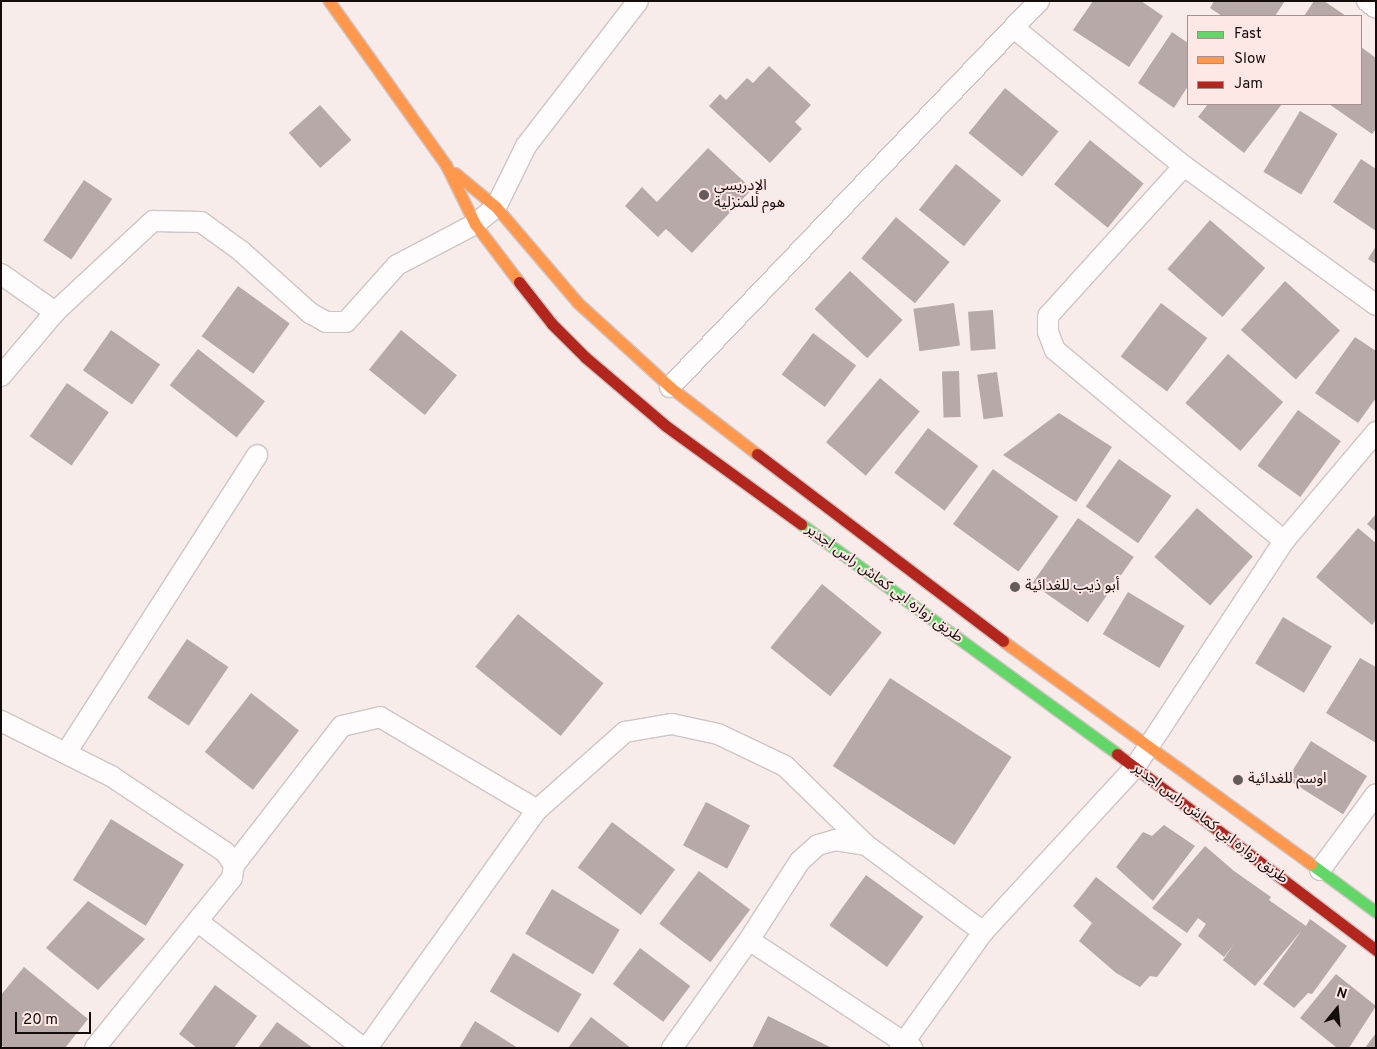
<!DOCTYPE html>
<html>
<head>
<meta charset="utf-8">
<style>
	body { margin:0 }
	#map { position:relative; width:1377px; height:1049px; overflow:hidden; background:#f8eceb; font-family:Overpass,"Noto Sans Arabic",sans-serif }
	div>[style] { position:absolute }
	.building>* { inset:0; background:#b7a9a8; transform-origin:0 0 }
	.roads { filter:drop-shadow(1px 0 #cfc5c4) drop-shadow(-1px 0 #cfc5c4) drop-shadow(0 1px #cfc5c4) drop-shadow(0 -1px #cfc5c4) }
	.street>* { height:20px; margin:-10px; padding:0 10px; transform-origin:10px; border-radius:10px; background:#fefcfc }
	.fast>* { height:11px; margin:-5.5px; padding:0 5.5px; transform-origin:5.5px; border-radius:5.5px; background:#63d668 }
	.slow>* { height:11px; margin:-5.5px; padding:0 5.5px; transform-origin:5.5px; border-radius:5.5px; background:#ff974d }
	.jam>* { height:11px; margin:-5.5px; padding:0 5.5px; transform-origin:5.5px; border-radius:5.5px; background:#b3261e }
	.dots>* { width:14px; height:14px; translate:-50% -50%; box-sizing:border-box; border:2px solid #fde8e6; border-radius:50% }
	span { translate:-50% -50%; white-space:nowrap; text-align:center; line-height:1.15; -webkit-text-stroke:4px #fde8e6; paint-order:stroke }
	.poi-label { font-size:15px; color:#150d0c }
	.left { translate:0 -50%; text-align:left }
	.street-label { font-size:15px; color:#150d0c }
	.frame { position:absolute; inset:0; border:2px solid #150d0c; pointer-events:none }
	.legend { position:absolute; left:1187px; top:15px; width:175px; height:90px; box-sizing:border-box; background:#fde8e6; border:1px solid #a0908f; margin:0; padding:6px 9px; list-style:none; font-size:15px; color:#150d0c }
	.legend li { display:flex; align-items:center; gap:10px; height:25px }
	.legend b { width:25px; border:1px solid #a0908f }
	.north { position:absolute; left:1312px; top:984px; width:50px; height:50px; -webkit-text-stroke:4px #fde8e6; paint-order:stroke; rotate:17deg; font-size:14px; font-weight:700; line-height:20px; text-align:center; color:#150d0c }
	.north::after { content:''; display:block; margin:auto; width:18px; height:22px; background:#150d0c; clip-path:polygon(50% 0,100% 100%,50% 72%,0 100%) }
	.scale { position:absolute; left:15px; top:1012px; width:76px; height:22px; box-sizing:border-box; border:2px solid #150d0c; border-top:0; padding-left:6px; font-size:15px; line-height:18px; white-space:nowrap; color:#150d0c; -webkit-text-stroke:4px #fde8e6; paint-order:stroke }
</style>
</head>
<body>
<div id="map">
	<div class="building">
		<div style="clip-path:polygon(1093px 1px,1141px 1px,1163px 16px,1129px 67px,1073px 30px)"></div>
		<div style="clip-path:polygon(1214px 1px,1285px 1px,1275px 16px,1222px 16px,1210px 8px)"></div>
		<div style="clip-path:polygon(1314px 1px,1324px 1px,1346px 16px,1304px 16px)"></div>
		<div style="clip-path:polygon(1172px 32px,1188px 43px,1188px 86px,1174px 108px,1138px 83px)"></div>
		<div style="clip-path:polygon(1361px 47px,1376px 58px,1376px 129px,1372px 134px,1329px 104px,1361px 104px)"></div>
		<div style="clip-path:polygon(769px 66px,811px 105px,795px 122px,802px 129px,770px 163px,709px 106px,720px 94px,726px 100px,747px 78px,753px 83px)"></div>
		<div style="left:1005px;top:88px;width:69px;height:58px;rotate:39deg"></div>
		<div style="clip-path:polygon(1208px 104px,1282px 104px,1244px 153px,1198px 117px)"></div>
		<div style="left:320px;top:105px;width:47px;height:42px;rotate:48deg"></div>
		<div style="left:1300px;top:111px;width:44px;height:71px;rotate:31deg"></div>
		<div style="left:1090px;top:140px;width:69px;height:57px;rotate:39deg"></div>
		<div style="clip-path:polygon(708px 148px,752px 189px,692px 253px,666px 229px,658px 237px,625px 206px,642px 187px,657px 202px)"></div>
		<div style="clip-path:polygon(1361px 159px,1376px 169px,1376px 231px,1333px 202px)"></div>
		<div style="left:956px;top:164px;width:58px;height:59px;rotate:39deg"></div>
		<div style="left:84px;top:180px;width:34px;height:73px;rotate:34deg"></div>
		<div style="left:896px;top:217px;width:70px;height:54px;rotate:40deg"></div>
		<div style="left:1210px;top:220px;width:73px;height:65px;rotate:41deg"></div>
		<div style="clip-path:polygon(1376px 246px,1376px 264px,1368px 259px)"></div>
		<div style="left:850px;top:271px;width:72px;height:52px;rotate:43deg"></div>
		<div style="left:1285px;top:281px;width:74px;height:66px;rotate:42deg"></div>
		<div style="left:238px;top:286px;width:64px;height:62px;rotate:36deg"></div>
		<div style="left:954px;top:303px;width:43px;height:41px;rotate:82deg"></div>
		<div style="left:1161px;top:303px;width:58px;height:67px;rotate:37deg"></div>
		<div style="left:993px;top:310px;width:39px;height:25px;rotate:86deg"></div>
		<div style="left:111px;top:330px;width:60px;height:49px;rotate:35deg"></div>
		<div style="left:401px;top:330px;width:72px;height:51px;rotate:39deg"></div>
		<div style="left:813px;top:333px;width:54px;height:52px;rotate:37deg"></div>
		<div style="clip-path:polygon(1355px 337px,1376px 351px,1376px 398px,1358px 423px,1315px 393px)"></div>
		<div style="left:198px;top:349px;width:85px;height:46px;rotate:38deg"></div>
		<div style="left:1228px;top:354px;width:73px;height:65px;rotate:41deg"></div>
		<div style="left:959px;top:371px;width:46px;height:17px;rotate:88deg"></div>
		<div style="left:997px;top:372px;width:45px;height:20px;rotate:82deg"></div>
		<div style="left:880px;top:378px;width:52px;height:84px;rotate:40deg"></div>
		<div style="left:67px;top:383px;width:51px;height:65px;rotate:35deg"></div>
		<div style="left:1298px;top:410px;width:53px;height:69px;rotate:36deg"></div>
		<div style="clip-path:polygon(1059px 413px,1112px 447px,1076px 502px,1003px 455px)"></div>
		<div style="left:928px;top:428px;width:63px;height:56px;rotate:37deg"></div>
		<div style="left:1119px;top:459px;width:64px;height:58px;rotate:35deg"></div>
		<div style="left:993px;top:469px;width:81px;height:68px;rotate:36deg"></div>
		<div style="left:1197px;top:508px;width:74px;height:65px;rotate:41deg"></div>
		<div style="clip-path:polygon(1376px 514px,1376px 532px,1367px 524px)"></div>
		<div style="left:1078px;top:518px;width:68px;height:80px;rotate:35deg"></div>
		<div style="clip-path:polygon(1358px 528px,1376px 543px,1376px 620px,1372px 625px,1316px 577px)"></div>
		<div style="left:822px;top:584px;width:77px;height:82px;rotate:39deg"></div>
		<div style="left:1128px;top:592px;width:66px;height:49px;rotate:31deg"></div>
		<div style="left:518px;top:614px;width:110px;height:68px;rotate:39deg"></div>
		<div style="left:1283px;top:617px;width:57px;height:54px;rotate:31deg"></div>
		<div style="left:187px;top:639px;width:50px;height:71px;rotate:34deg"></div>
		<div style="clip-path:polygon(1360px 658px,1376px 667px,1376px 743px,1326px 713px)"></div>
		<div style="left:890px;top:678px;width:145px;height:105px;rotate:33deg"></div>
		<div style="left:251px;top:693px;width:61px;height:75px;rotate:38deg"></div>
		<div style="left:1311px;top:741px;width:66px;height:45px;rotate:32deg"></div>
		<div style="left:706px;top:802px;width:50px;height:49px;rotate:28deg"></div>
		<div style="left:111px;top:819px;width:86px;height:72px;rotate:32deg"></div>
		<div style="left:612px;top:822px;width:79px;height:57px;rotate:37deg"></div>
		<div style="clip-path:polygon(1164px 825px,1195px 846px,1153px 901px,1116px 867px,1143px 832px,1152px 836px)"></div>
		<div style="clip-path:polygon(1205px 846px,1234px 871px,1271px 897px,1269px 900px,1306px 926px,1310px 919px,1347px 946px,1312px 994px,1308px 993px,1294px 1008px,1263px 984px,1302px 930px,1255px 986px,1223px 960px,1234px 944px,1224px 957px,1198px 936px,1206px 924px,1198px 918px,1187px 933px,1152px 908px)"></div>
		<div style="left:699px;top:871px;width:64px;height:66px;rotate:37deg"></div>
		<div style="left:866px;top:875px;width:71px;height:62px;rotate:36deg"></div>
		<div style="clip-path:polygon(1096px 877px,1182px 944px,1157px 977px,1150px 976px,1140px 987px,1116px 973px,1079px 941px,1092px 923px,1073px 906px)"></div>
		<div style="left:552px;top:889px;width:79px;height:52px;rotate:31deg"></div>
		<div style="clip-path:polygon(88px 901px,145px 939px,98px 990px,46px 948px)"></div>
		<div style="left:640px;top:948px;width:63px;height:45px;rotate:37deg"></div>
		<div style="left:513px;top:953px;width:80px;height:45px;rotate:31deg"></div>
		<div style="clip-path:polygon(24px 967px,88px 1019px,65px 1048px,5px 1048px,1px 1045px,1px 995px)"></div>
		<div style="clip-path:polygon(1336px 974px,1376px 1006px,1349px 1048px,1337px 1048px,1300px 1018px)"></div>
		<div style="clip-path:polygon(215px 985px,257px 1016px,234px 1048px,197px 1048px,179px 1034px)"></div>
		<div style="clip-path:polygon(768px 1016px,832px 1048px,752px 1048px)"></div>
		<div style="clip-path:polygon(591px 1017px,631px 1048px,568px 1048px)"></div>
		<div style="clip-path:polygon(475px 1021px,518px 1048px,459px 1048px)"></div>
		<div style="clip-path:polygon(277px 1022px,313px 1048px,258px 1048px)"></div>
		<div style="clip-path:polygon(1376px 1033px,1376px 1048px,1365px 1048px)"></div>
	</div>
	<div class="roads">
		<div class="street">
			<div style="left:1367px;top:1px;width:11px;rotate:38deg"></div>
			<div style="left:1014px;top:28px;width:219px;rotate:39.1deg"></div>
			<div style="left:1184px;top:166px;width:237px;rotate:35.9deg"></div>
			<div style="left:1184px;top:166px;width:202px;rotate:132.2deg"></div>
			<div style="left:1048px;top:316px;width:16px;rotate:90deg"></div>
			<div style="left:1048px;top:332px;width:19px;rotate:69deg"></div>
			<div style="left:1055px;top:350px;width:298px;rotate:39.8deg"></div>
			<div style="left:1px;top:274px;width:66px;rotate:35.1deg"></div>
			<div style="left:1px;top:376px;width:84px;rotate:-49.8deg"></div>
			<div style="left:55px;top:312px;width:134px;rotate:-42.9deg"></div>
			<div style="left:153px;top:221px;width:48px;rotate:1.2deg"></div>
			<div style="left:201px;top:222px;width:49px;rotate:35.9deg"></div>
			<div style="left:241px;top:251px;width:93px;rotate:41.9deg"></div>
			<div style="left:310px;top:313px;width:18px;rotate:29deg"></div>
			<div style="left:326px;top:322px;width:20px"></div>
			<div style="left:346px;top:322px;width:76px;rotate:-48.2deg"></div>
			<div style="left:397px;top:265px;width:88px;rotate:-27.7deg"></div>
			<div style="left:475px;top:224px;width:27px;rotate:-39deg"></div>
			<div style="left:496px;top:207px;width:68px;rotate:-63.8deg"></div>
			<div style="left:526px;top:146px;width:183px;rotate:-52.3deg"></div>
			<div style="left:670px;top:387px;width:534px;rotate:-46.29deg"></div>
			<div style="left:1px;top:721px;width:123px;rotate:26.6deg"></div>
			<div style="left:111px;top:776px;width:137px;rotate:33.7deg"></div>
			<div style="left:225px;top:852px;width:16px;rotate:55deg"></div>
			<div style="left:234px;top:865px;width:13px;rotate:99deg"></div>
			<div style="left:232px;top:878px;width:218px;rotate:128.9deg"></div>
			<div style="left:66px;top:753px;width:354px;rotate:-57.3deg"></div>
			<div style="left:234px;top:865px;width:176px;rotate:-52.2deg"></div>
			<div style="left:342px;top:726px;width:39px;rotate:-13deg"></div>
			<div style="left:380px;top:717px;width:182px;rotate:30.6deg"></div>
			<div style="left:1320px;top:870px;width:94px;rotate:-53.6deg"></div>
			<div style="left:197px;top:921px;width:209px;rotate:37.4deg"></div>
			<div style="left:749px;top:940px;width:94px;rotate:-57.2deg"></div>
			<div style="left:800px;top:861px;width:24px;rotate:-42deg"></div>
			<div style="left:818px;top:845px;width:18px;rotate:-16deg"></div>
			<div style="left:835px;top:840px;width:31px;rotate:9deg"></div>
			<div style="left:866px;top:845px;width:146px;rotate:36.6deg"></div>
			<div style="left:367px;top:1048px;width:292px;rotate:-54.5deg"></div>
			<div style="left:537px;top:810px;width:118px;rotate:-41.6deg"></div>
			<div style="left:625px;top:732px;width:48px;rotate:-9.7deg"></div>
			<div style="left:672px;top:724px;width:47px;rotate:12.3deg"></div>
			<div style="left:718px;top:734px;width:74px;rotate:25.5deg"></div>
			<div style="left:785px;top:766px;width:113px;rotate:44.3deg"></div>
			<div style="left:672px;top:1048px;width:133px;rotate:-54.5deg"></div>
			<div style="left:749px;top:940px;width:196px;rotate:33.5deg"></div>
			<div style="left:900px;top:1048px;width:143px;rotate:-54.4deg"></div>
			<div style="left:983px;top:932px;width:224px;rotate:-47.3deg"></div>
			<div style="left:1135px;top:767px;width:271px;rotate:-56.6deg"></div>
			<div style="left:1284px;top:541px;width:143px;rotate:-49.8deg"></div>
		</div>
		<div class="fast">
			<div style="left:801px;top:524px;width:391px;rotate:36deg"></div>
			<div style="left:1311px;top:864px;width:81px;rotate:36.4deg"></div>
		</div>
		<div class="slow">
			<div style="left:329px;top:1px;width:201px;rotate:54.5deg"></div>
			<div style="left:446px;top:165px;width:66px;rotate:63.8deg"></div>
			<div style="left:475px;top:224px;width:73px;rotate:52.8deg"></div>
			<div style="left:455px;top:173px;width:53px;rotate:39.7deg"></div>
			<div style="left:496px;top:207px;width:125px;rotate:49.5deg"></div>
			<div style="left:577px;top:302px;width:126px;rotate:42.4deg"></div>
			<div style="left:670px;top:387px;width:110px;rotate:37.6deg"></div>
			<div style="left:1003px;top:641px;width:380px;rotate:35.9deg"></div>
		</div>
		<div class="jam">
			<div style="left:519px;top:282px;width:53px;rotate:51.8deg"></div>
			<div style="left:552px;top:324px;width:47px;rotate:45deg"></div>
			<div style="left:585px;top:357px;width:106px;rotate:40.4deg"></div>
			<div style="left:666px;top:426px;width:167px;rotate:36deg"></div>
			<div style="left:757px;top:454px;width:309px;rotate:37.2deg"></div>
			<div style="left:1117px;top:754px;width:325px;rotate:37.1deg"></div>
		</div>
	</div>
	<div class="dots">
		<div style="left:704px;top:195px;background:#645b5a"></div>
		<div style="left:1015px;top:587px;background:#645b5a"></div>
		<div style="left:1238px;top:780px;background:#645b5a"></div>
	</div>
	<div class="poi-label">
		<span class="left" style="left:714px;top:195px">الإدريسي<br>هوم للمنزلية</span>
		<span class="left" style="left:1025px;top:587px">أبو ذيب للغدائية</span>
		<span class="left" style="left:1248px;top:780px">اوسم للغدائية</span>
	</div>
	<div class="street-label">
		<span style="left:884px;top:584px;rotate:36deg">طريق زواره ابي كماش راس اجدير</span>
		<span style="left:1210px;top:824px;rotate:37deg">طريق زواره ابي كماش راس اجدير</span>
	</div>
	<div class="frame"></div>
	<ul class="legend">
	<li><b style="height:6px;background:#63d668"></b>Fast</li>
	<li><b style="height:6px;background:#ff974d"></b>Slow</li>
	<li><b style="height:6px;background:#b3261e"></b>Jam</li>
	</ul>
	<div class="north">N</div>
	<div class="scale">20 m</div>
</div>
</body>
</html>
